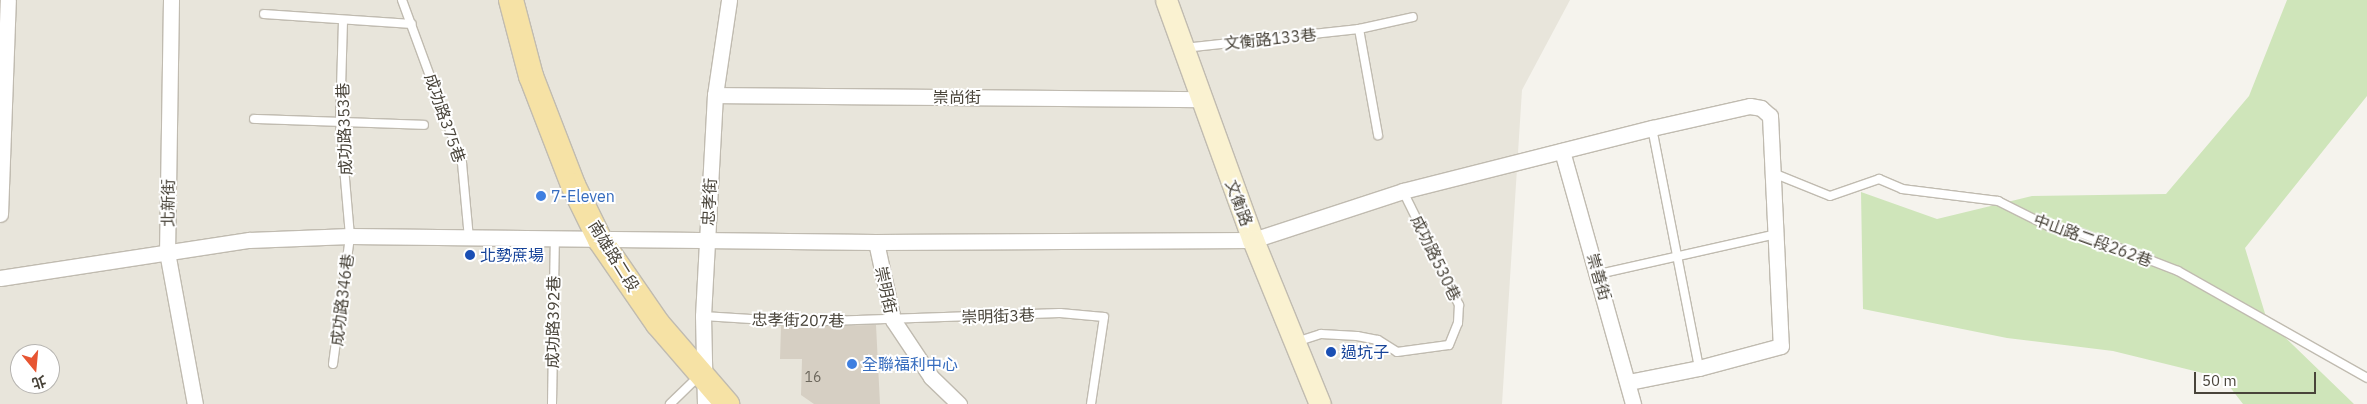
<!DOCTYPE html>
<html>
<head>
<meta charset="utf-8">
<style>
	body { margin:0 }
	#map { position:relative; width:2367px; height:404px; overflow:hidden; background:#f5f3ed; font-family:"IBM Plex Sans","Noto Sans TC",sans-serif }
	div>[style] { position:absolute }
	.residential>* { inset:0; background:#e8e5db }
	.green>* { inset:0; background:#cfe5ba }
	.building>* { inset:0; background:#d6cfc3 }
	.roads { filter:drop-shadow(1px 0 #c0bbb0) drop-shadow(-1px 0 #c0bbb0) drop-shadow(0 1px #c0bbb0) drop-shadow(0 -1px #c0bbb0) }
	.lane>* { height:8px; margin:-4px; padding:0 4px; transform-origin:4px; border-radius:4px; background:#fff }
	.street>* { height:15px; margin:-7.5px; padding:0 7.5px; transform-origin:7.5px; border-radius:7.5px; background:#fff }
	.secondary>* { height:21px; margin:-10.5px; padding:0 10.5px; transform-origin:10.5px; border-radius:10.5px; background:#faf2d1 }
	.primary>* { height:24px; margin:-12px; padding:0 12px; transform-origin:12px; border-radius:12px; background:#f6e2a5 }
	.dots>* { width:14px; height:14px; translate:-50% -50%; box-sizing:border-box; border:2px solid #fff; border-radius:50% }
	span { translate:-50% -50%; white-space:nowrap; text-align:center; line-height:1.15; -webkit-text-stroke:4px #fff; paint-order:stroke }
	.number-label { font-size:14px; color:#6c675c }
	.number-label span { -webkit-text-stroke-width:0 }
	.street-label { font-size:16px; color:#49443a }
	.shop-label { font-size:16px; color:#366cbe }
	.left { translate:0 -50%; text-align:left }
	.transit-label { font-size:16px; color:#164399 }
	.north { position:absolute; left:10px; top:344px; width:50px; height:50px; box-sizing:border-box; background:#fff; border:1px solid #b6b4b0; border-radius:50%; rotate:163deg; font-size:14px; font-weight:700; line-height:20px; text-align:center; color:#49443a }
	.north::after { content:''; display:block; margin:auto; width:18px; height:22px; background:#e75532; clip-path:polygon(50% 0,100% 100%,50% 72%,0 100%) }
	.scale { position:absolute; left:2194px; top:372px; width:122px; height:22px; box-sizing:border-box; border:2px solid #49443a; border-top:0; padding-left:6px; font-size:15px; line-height:18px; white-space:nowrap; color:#49443a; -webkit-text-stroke:4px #fff; paint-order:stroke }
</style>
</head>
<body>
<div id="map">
	<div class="residential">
		<div style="clip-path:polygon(evenodd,0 0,1570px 0,1522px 90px,1502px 404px,0 404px,0 0,20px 354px,50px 354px,50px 384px,20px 384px,20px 354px)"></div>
	</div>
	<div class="green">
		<div style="clip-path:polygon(2287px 0,2367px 0,2367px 96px,2245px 248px,2267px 320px,2354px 404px,2243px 404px,2223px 378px,2113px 351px,2007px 338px,1863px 309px,1861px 192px,1937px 219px,2032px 196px,2166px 194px,2249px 96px)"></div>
	</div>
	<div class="building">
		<div style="clip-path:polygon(876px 325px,880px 404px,814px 404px,801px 395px,802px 359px,780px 359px,781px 326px)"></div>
	</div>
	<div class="roads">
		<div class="lane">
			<div style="left:402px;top:0;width:174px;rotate:69.8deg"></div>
			<div style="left:462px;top:163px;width:76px;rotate:84.7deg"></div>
			<div style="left:264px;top:14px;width:148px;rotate:3.9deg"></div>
			<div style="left:1359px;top:29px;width:108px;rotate:79.8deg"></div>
			<div style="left:1184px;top:48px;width:176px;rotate:-6.2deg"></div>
			<div style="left:1359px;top:29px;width:55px;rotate:-12.5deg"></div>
			<div style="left:254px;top:119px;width:170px;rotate:2deg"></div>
			<div style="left:1652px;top:128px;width:245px;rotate:78.9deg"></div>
			<div style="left:1773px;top:173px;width:61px;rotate:22deg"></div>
			<div style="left:1830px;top:196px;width:52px;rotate:-19.1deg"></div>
			<div style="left:1879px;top:179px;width:25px;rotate:23deg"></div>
			<div style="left:1902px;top:189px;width:97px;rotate:7.1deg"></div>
			<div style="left:1998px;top:201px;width:58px;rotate:26.6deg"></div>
			<div style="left:2050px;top:227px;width:25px;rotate:9deg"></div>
			<div style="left:2075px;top:231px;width:110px;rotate:21.2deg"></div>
			<div style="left:2178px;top:271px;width:217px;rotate:29.5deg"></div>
			<div style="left:1599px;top:274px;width:182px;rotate:-12.7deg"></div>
			<div style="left:703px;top:316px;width:96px;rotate:3.6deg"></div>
			<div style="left:799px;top:322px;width:261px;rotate:-2deg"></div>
			<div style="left:1060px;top:313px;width:44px;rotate:5.2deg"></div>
			<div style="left:1104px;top:317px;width:88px;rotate:98.5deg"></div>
			<div style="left:1296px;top:342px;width:26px;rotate:-18deg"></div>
			<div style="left:1321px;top:334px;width:36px;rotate:3deg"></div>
			<div style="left:1357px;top:336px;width:21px;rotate:11deg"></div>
			<div style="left:1378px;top:340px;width:22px;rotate:32deg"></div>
			<div style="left:1397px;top:352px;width:52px;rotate:-7.7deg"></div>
			<div style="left:1449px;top:345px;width:24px;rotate:-68deg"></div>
			<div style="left:1458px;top:323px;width:18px;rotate:-87deg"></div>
			<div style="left:1459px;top:305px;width:127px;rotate:-116.2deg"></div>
			<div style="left:333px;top:364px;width:129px;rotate:-82.4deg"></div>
			<div style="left:350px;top:236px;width:114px;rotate:-95deg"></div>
			<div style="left:340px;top:122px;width:100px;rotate:-88.3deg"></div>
			<div style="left:552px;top:404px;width:165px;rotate:-89deg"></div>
			<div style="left:670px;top:404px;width:40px;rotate:-44deg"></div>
		</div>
		<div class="street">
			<div style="left:171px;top:0;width:252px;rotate:90.9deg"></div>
			<div style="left:167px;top:252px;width:155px;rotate:79.6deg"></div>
			<div style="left:715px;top:95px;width:484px;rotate:0.5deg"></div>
			<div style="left:1562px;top:151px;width:263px;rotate:74.3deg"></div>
			<div style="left:0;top:214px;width:214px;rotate:-87.9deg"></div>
			<div style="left:876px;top:242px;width:80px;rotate:77.7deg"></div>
			<div style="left:893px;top:320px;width:69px;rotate:56.3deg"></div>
			<div style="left:931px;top:377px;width:39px;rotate:44deg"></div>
			<div style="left:0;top:278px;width:252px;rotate:-8.7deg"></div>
			<div style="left:249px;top:240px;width:101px;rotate:-2.3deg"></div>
			<div style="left:350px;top:236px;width:526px;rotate:0.65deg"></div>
			<div style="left:876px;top:242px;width:377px;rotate:-0.3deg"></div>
			<div style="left:1253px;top:240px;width:158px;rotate:-18.1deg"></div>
			<div style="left:1403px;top:191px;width:257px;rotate:-14.2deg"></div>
			<div style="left:1652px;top:128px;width:100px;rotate:-12.7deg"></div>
			<div style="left:1750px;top:106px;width:11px;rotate:10deg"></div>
			<div style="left:1761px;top:108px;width:12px;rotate:42deg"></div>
			<div style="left:1770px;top:116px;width:230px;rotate:87.3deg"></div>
			<div style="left:1781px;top:346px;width:85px;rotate:165deg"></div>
			<div style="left:1699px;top:368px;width:71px;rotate:168.7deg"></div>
			<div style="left:705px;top:404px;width:88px;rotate:-91.3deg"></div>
			<div style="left:703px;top:316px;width:221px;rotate:-86.9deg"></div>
			<div style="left:715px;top:95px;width:96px;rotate:-81.6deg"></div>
		</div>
		<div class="secondary">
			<div style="left:1166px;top:0;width:255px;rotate:70.1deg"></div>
			<div style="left:1253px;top:240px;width:177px;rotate:67.8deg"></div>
		</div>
		<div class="primary">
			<div style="left:511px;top:0;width:79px;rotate:75.3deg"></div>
			<div style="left:531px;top:76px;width:117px;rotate:68.9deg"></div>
			<div style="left:573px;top:185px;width:61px;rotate:63.9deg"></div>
			<div style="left:600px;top:240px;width:102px;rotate:55.4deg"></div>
			<div style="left:658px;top:324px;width:106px;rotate:49.2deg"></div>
		</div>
	</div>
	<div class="dots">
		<div style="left:541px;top:196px;background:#3f7fe0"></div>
		<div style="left:470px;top:255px;background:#1a4fb4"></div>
		<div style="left:1331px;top:352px;background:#1a4fb4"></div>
		<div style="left:852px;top:364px;background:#3f7fe0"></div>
	</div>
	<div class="number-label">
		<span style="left:813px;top:377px">16</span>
	</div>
	<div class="street-label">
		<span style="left:1270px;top:39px;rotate:-6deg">文衡路133巷</span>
		<span style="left:957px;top:97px">崇尚街</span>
		<span style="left:445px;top:118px;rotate:71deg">成功路375巷</span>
		<span style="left:344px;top:129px;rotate:-92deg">成功路353巷</span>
		<span style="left:709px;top:202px;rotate:-87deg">忠孝街</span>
		<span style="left:168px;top:203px;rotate:-89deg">北新街</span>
		<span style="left:1239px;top:203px;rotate:69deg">文衡路</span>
		<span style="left:2093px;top:240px;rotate:20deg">中山路二段262巷</span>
		<span style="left:614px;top:256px;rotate:58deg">南雄路二段</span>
		<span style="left:1436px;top:258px;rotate:64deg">成功路530巷</span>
		<span style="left:1599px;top:277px;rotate:74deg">崇善街</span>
		<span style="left:886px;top:290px;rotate:78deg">崇明街</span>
		<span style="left:342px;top:300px;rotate:-83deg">成功路346巷</span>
		<span style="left:998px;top:316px;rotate:-2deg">崇明街3巷</span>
		<span style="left:798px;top:320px;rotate:1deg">忠孝街207巷</span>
		<span style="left:553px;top:322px;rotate:-89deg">成功路392巷</span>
	</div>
	<div class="shop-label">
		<span class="left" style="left:551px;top:196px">7-Eleven</span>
		<span class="left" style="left:862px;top:364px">全聯福利中心</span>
	</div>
	<div class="transit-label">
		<span class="left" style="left:480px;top:255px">北勢蔗場</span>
		<span class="left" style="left:1341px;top:352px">過坑子</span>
	</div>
	<div class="north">北</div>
	<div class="scale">50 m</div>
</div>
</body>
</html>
